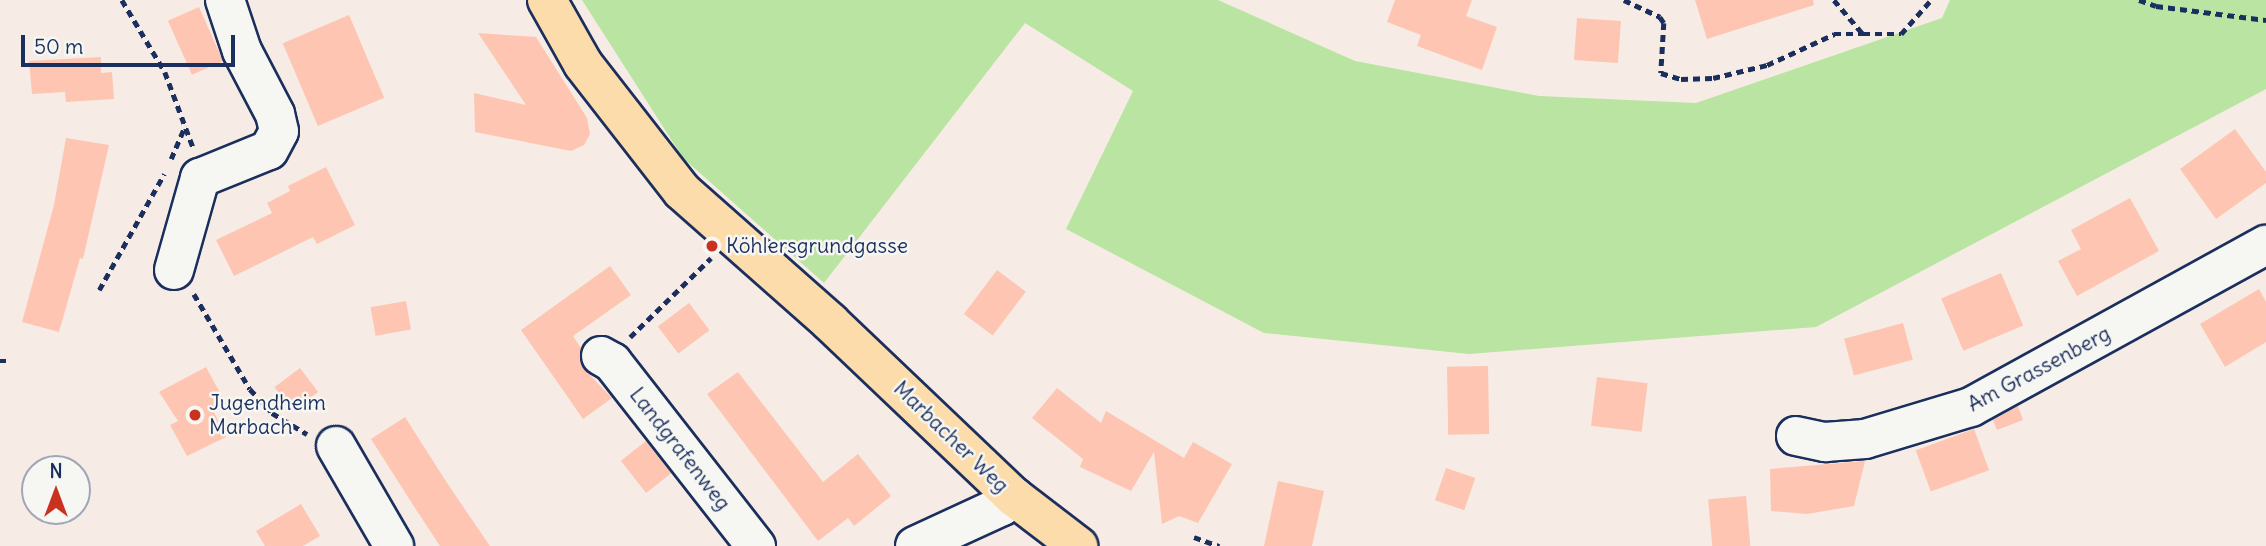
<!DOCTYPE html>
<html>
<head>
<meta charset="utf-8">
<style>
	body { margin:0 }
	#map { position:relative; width:2266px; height:546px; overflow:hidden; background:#f7ece5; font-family:Delius,sans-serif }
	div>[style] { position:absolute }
	.green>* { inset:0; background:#b9e4a1 }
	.building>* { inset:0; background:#fdc5b2; transform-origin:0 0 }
	.path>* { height:4.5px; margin-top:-2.25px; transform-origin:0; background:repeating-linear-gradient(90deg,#1b2f5e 0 7px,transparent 0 12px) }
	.roads { filter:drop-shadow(2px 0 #1b2f5e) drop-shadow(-2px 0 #1b2f5e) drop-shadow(0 2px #1b2f5e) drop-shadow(0 -2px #1b2f5e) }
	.minor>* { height:38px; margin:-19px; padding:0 19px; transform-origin:19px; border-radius:19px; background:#f6f6f2 }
	.major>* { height:38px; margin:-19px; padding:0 19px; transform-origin:19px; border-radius:19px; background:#fddcac }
	.dots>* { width:19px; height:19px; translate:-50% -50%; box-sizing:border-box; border:4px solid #f6f6f2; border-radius:50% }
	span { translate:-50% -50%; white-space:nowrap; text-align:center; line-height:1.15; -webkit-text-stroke:5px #f6f6f2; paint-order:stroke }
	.poi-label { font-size:21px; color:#1b2f5e }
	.left { translate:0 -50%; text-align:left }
	.street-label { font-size:21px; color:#1b2f5e }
	.north { position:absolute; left:21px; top:455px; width:70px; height:70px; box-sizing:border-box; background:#f6f6f2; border:2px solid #9ea6b7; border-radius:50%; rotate:0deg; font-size:19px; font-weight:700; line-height:28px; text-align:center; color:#1b2f5e }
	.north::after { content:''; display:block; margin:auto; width:24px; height:32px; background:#c8321e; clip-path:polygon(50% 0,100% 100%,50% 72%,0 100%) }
	.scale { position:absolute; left:21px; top:35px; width:214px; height:32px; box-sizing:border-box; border:4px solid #1b2f5e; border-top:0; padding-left:9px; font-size:21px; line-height:24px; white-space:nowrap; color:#1b2f5e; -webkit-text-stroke:5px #f6f6f2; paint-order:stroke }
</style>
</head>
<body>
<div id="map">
	<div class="green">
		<div style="clip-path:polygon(582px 0,1218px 0,1355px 61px,1539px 96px,1696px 103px,1942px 18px,1950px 0,2266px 0,2266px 89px,1816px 327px,1469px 354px,1264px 333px,1066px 229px,1133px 91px,1025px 23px,824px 283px,683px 158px)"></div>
	</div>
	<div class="building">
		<div style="clip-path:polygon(1395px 0,1472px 0,1466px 16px,1497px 27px,1482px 70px,1417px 46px,1421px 35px,1387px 22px)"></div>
		<div style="clip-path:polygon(1695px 0,1813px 0,1814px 5px,1707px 39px)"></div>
		<div style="left:199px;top:7px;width:59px;height:34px;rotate:66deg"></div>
		<div style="left:349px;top:15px;width:90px;height:72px;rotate:67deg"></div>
		<div style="left:1577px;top:18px;width:44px;height:42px;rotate:4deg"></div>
		<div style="clip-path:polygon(478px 33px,536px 37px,587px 118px,590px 134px,584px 145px,571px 151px,475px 132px,474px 93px,526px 105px)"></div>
		<div style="clip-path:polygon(101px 57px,101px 73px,112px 72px,114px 99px,66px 102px,65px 92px,32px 94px,29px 61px)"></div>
		<div style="clip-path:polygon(2235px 129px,2266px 172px,2266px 183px,2216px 219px,2180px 169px)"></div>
		<div style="clip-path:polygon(66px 138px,109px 145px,83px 259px,80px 258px,59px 332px,22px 322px,54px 205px)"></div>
		<div style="clip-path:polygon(326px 167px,355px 225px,317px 244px,313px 237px,234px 276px,216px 240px,272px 213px,267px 203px,290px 191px,288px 186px)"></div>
		<div style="clip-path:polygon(2130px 198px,2159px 251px,2077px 296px,2058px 261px,2081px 249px,2071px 230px)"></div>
		<div style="clip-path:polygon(610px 266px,631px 295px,573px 336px,581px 348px,583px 368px,612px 398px,583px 419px,521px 330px)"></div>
		<div style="left:997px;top:270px;width:36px;height:55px;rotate:37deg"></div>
		<div style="left:2001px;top:273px;width:57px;height:65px;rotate:67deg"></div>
		<div style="clip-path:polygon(2259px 289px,2266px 302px,2266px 342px,2225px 367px,2200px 324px)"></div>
		<div style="left:406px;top:301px;width:29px;height:36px;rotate:80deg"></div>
		<div style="left:689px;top:303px;width:34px;height:39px;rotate:53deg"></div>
		<div style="left:1903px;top:323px;width:38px;height:61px;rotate:75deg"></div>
		<div style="left:1488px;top:366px;width:68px;height:41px;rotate:89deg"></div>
		<div style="clip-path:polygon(206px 367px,226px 404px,213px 410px,226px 437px,187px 456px,170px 425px,178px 421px,159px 392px)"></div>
		<div style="left:300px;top:368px;width:30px;height:32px;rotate:53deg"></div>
		<div style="clip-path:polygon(738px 372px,823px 482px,858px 454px,891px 496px,854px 526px,848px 518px,818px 541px,707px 394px)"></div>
		<div style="left:1597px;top:377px;width:51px;height:49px;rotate:7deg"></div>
		<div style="clip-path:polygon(1057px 388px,1101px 423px,1106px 411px,1184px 458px,1193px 442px,1232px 464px,1198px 523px,1179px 516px,1162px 524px,1154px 452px,1131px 491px,1080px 467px,1083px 459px,1032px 418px)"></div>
		<div style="clip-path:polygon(2018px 406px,2023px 420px,1997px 430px,1993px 420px)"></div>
		<div style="clip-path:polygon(405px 417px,449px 486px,490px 546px,440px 546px,415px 508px,371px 439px)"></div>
		<div style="left:1974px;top:429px;width:44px;height:62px;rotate:70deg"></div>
		<div style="left:646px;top:441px;width:41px;height:32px;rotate:52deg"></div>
		<div style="clip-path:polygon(1865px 461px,1854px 506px,1807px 514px,1771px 511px,1770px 469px)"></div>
		<div style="left:1446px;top:468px;width:31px;height:34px;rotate:19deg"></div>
		<div style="clip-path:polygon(1278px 481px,1324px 491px,1312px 546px,1264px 546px)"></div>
		<div style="left:1746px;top:496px;width:50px;height:38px;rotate:85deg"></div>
		<div style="clip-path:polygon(301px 504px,320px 536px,303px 546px,265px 546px,256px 531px)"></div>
	</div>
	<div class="path">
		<div style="left:122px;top:0;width:84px;rotate:59.2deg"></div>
		<div style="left:165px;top:72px;width:80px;rotate:69.5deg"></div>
		<div style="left:1624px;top:0;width:40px;rotate:25deg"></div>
		<div style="left:1660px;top:17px;width:7px;rotate:56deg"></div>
		<div style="left:1664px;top:23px;width:50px;rotate:93.4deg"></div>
		<div style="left:1661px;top:73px;width:21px;rotate:17deg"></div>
		<div style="left:1681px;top:79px;width:32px;rotate:-2deg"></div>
		<div style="left:1713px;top:78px;width:56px;rotate:-13.5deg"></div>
		<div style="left:1767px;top:65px;width:74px;rotate:-24.8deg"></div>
		<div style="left:1834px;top:34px;width:29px"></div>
		<div style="left:1834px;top:0;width:45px;rotate:49.5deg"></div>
		<div style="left:1863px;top:34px;width:38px"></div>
		<div style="left:1901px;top:34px;width:45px;rotate:-48.6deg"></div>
		<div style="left:2139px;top:0;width:18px;rotate:19deg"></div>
		<div style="left:2156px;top:6px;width:111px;rotate:7.3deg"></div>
		<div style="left:171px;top:159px;width:36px;rotate:-67deg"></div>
		<div style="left:99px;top:290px;width:133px;rotate:-60.7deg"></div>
		<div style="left:194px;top:294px;width:110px;rotate:59.5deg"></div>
		<div style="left:250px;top:389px;width:33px;rotate:47deg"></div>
		<div style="left:272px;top:413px;width:41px;rotate:31deg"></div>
		<div style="left:630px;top:337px;width:113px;rotate:-44.3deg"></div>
		<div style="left:0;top:361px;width:6px"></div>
		<div style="left:1194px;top:537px;width:27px;rotate:20deg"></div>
	</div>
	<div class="roads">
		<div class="minor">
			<div style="left:174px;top:270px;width:96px;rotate:-74.2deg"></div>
			<div style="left:200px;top:178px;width:74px;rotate:-22.1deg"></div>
			<div style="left:269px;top:150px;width:21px;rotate:-62deg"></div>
			<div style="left:279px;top:131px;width:17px;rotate:-103deg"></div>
			<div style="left:275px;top:114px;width:71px;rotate:-117.6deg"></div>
			<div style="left:242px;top:51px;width:54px;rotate:-108.4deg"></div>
			<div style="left:601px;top:356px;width:13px;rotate:29deg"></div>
			<div style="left:612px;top:362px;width:234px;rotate:52deg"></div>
			<div style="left:1796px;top:436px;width:30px;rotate:12deg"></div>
			<div style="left:1825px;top:442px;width:40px;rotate:-4.3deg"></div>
			<div style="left:1865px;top:439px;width:111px;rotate:-16.8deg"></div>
			<div style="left:1971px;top:407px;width:337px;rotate:-28.8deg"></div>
			<div style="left:336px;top:446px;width:116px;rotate:59.9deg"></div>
			<div style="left:915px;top:546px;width:96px;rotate:-24.7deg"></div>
			<div style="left:1002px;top:506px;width:15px;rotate:-37deg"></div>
		</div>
		<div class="major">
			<div style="left:547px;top:0;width:73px;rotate:60.6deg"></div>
			<div style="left:583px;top:64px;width:161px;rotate:52.1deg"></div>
			<div style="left:682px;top:191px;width:198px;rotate:41.5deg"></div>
			<div style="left:830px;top:322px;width:254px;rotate:43.6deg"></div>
			<div style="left:1014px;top:497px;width:81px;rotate:37.4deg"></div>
		</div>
	</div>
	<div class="dots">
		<div style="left:712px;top:246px;background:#c8321e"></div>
		<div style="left:195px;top:415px;background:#c8321e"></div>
	</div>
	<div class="poi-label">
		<span class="left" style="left:726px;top:246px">Köhlersgrundgasse</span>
		<span class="left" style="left:209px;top:415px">Jugendheim<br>Marbach</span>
	</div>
	<div class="street-label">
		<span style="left:2039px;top:369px;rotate:-28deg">Am Grassenberg</span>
		<span style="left:951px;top:437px;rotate:44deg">Marbacher Weg</span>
		<span style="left:680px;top:449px;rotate:52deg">Landgrafenweg</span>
	</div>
	<div class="north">N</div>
	<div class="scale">50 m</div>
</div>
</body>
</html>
